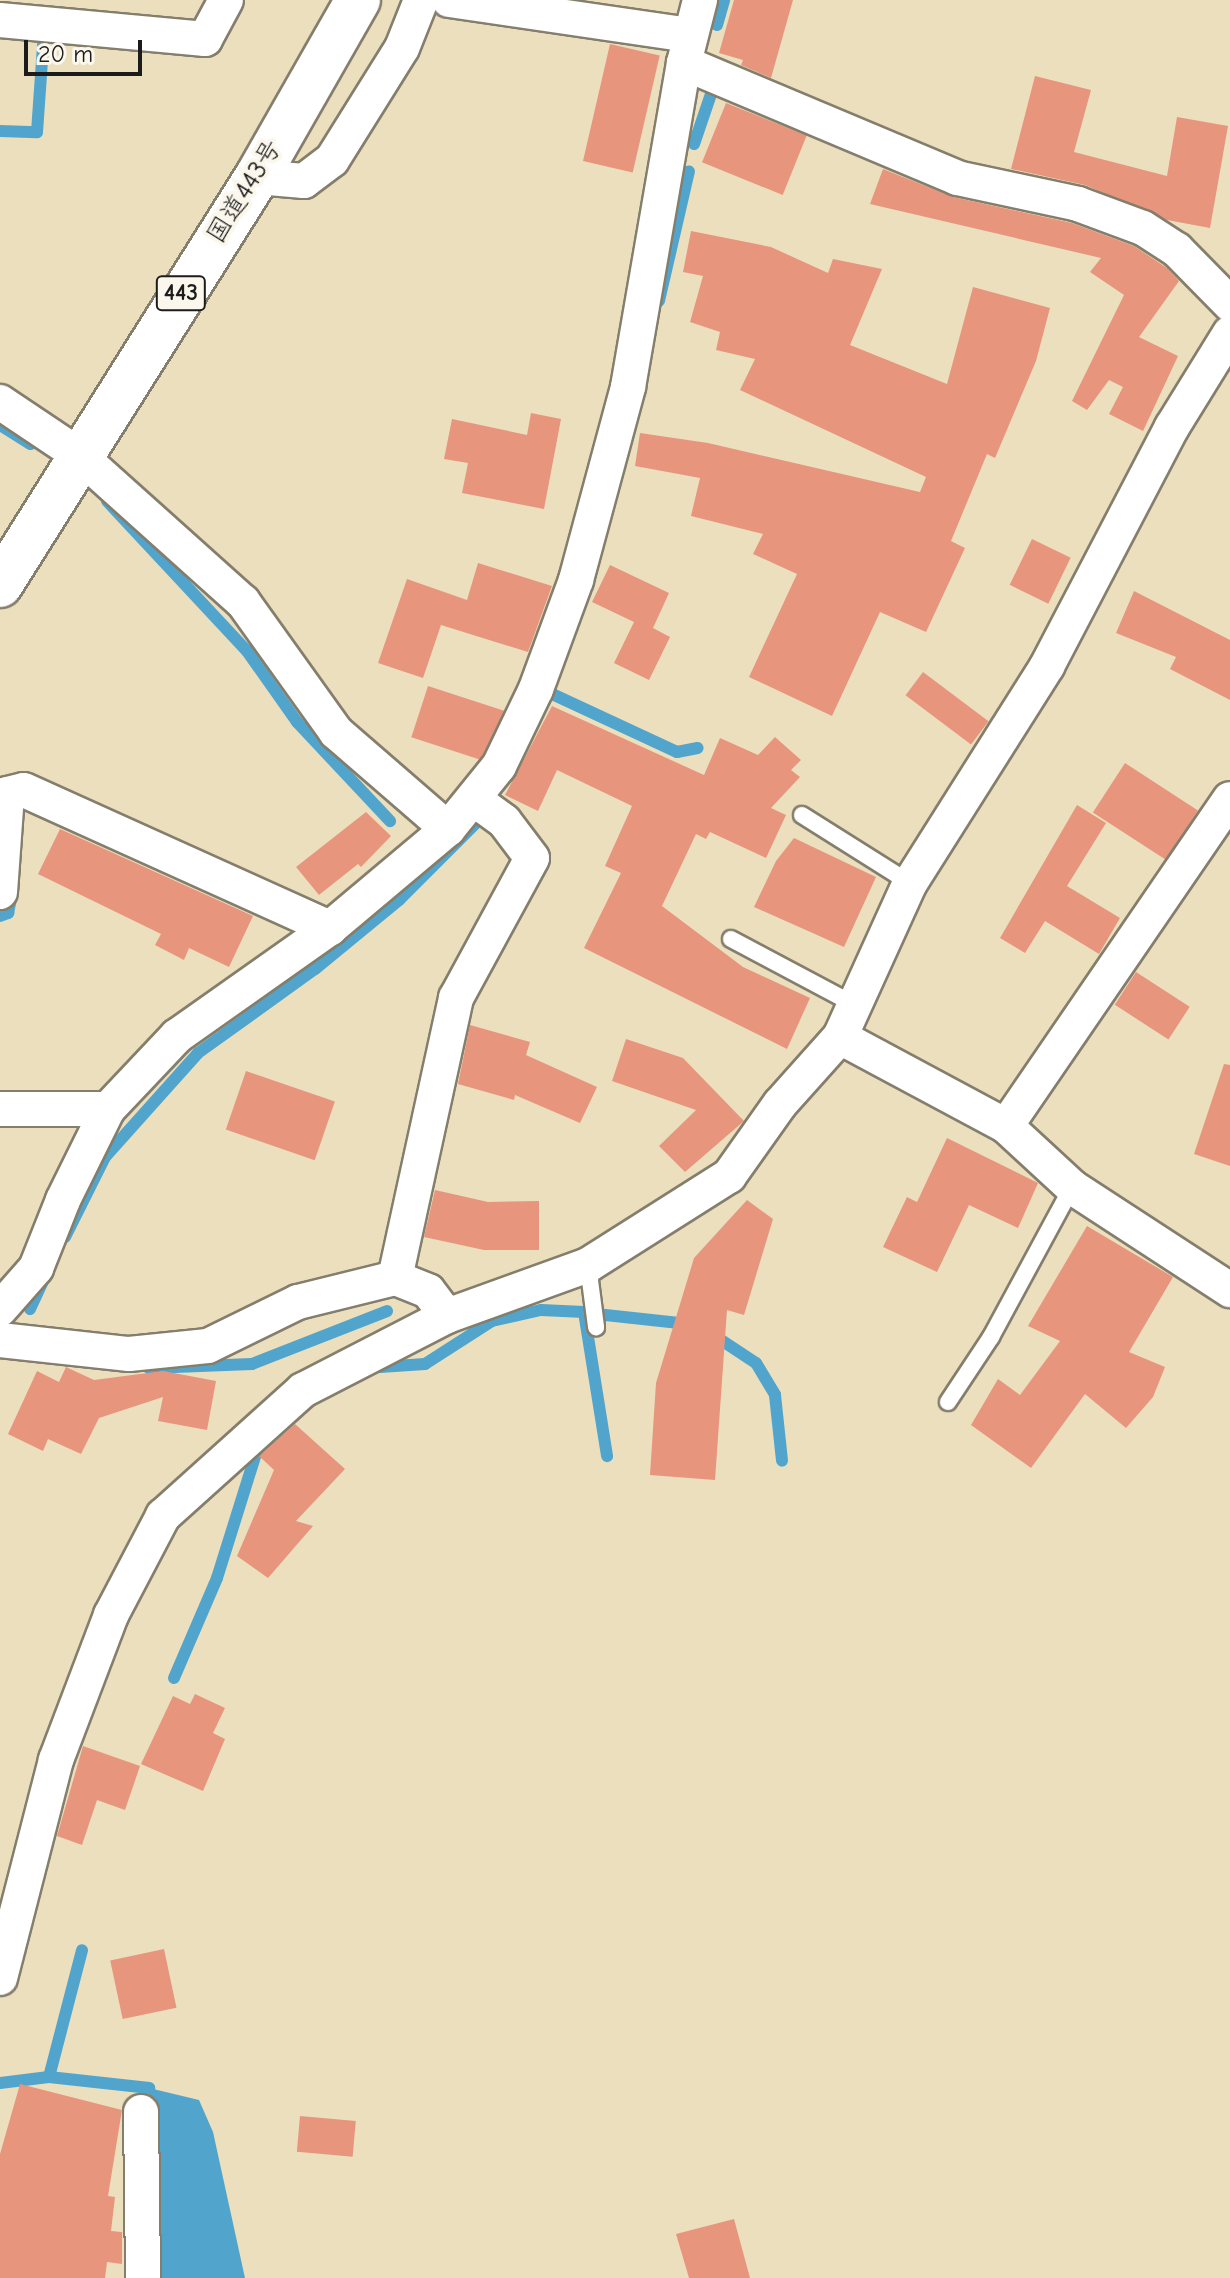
<!DOCTYPE html>
<html>
<head>
<meta charset="utf-8">
<style>
	body { margin:0 }
	#map { position:relative; width:1230px; height:2278px; overflow:hidden; background:#ecdfbe; font-family:"Comic Neue","Klee One",sans-serif }
	div>[style] { position:absolute }
	.water>* { inset:0; background:#51a5cd }
	.stream>* { height:12px; margin:-6px; padding:0 6px; transform-origin:6px; border-radius:6px; background:#51a5cd }
	.building>* { inset:0; background:#e7967d; transform-origin:0 0 }
	.roads { filter:drop-shadow(2px 0 #847e6d) drop-shadow(-2px 0 #847e6d) drop-shadow(0 2px #847e6d) drop-shadow(0 -2px #847e6d) }
	.service>* { height:16px; margin:-8px; padding:0 8px; transform-origin:8px; border-radius:8px; background:#fff }
	.minor>* { height:34px; margin:-17px; padding:0 17px; transform-origin:17px; border-radius:17px; background:#fff }
	.trunk>* { height:44px; margin:-22px; padding:0 22px; transform-origin:22px; border-radius:22px; background:#fff }
	span { translate:-50% -50%; white-space:nowrap; text-align:center; line-height:1.15; -webkit-text-stroke:8px #fbf7ec; paint-order:stroke }
	.shield-label span { padding:2px 6px; background:#fbf7ec; border:2px solid; border-radius:6px; -webkit-text-stroke-width:0 }
	.shield-label { font-size:24px; color:#1c1c1c; font-weight:700 }
	.street-label { font-size:26px; color:#1c1c1c }
	.scale { position:absolute; left:24px; top:40px; width:118px; height:36px; box-sizing:border-box; border:4px solid #1c1c1c; border-top:0; padding-left:10px; font-size:24px; line-height:28px; white-space:nowrap; color:#1c1c1c; -webkit-text-stroke:6px #fbf7ec; paint-order:stroke }
</style>
</head>
<body>
<div id="map">
	<div class="water">
		<div style="clip-path:polygon(149px 2088px,199px 2100px,213px 2132px,245px 2278px,158px 2278px)"></div>
	</div>
	<div class="stream">
		<div style="left:717px;top:25px;width:26px;rotate:-74deg"></div>
		<div style="left:0;top:131px;width:37px;rotate:2deg"></div>
		<div style="left:37px;top:132px;width:99px;rotate:-86deg"></div>
		<div style="left:44px;top:33px;width:8px;rotate:7deg"></div>
		<div style="left:694px;top:144px;width:56px;rotate:-71.2deg"></div>
		<div style="left:659px;top:301px;width:133px;rotate:-77deg"></div>
		<div style="left:0;top:425px;width:36px;rotate:32deg"></div>
		<div style="left:107px;top:501px;width:205px;rotate:47deg"></div>
		<div style="left:247px;top:651px;width:87px;rotate:54.8deg"></div>
		<div style="left:297px;top:722px;width:136px;rotate:46.8deg"></div>
		<div style="left:550px;top:693px;width:140px;rotate:24.9deg"></div>
		<div style="left:677px;top:752px;width:21px;rotate:-11deg"></div>
		<div style="left:0;top:916px;width:9px;rotate:-21deg"></div>
		<div style="left:8px;top:913px;width:25px;rotate:-78deg"></div>
		<div style="left:65px;top:1237px;width:89px;rotate:-63.4deg"></div>
		<div style="left:105px;top:1157px;width:140px;rotate:-48.2deg"></div>
		<div style="left:198px;top:1053px;width:144px;rotate:-35.7deg"></div>
		<div style="left:315px;top:969px;width:109px;rotate:-39.4deg"></div>
		<div style="left:399px;top:900px;width:110px;rotate:-45deg"></div>
		<div style="left:30px;top:1309px;width:38px;rotate:-65deg"></div>
		<div style="left:587px;top:1313px;width:102px;rotate:6.2deg"></div>
		<div style="left:712px;top:1334px;width:53px;rotate:33.4deg"></div>
		<div style="left:756px;top:1363px;width:37px;rotate:59deg"></div>
		<div style="left:775px;top:1395px;width:66px;rotate:83.9deg"></div>
		<div style="left:380px;top:1367px;width:45px;rotate:-3.8deg"></div>
		<div style="left:425px;top:1364px;width:80px;rotate:-32.7deg"></div>
		<div style="left:492px;top:1321px;width:50px;rotate:-12.7deg"></div>
		<div style="left:541px;top:1310px;width:43px;rotate:2.7deg"></div>
		<div style="left:584px;top:1312px;width:146px;rotate:80.9deg"></div>
		<div style="left:149px;top:1368px;width:103px;rotate:-2.2deg"></div>
		<div style="left:252px;top:1364px;width:145px;rotate:-21.4deg"></div>
		<div style="left:174px;top:1678px;width:109px;rotate:-66.7deg"></div>
		<div style="left:217px;top:1578px;width:144px;rotate:-72.6deg"></div>
		<div style="left:49px;top:2077px;width:131px;rotate:-75.4deg"></div>
		<div style="left:0;top:2083px;width:49px;rotate:-7deg"></div>
		<div style="left:49px;top:2077px;width:101px;rotate:6.3deg"></div>
	</div>
	<div class="building">
		<div style="clip-path:polygon(734px 0,793px 0,771px 78px,741px 65px,743px 60px,719px 53px)"></div>
		<div style="left:610px;top:44px;width:51px;height:120px;rotate:13deg"></div>
		<div style="clip-path:polygon(1035px 76px,1091px 90px,1074px 152px,1167px 176px,1177px 117px,1228px 126px,1210px 228px,1167px 220px,1085px 185px,1011px 169px)"></div>
		<div style="left:726px;top:103px;width:87px;height:64px;rotate:22deg"></div>
		<div style="clip-path:polygon(883px 169px,953px 197px,1072px 223px,1134px 246px,1167px 268px,1179px 281px,1139px 337px,1178px 356px,1143px 431px,1109px 414px,1123px 387px,1109px 380px,1087px 410px,1072px 401px,1124px 295px,1090px 272px,1101px 258px,870px 204px)"></div>
		<div style="clip-path:polygon(691px 231px,771px 247px,828px 273px,833px 259px,882px 269px,850px 345px,947px 384px,973px 287px,1050px 308px,1036px 361px,995px 458px,987px 454px,951px 541px,965px 548px,926px 632px,880px 612px,832px 716px,749px 677px,797px 574px,753px 554px,763px 534px,691px 516px,700px 478px,635px 466px,640px 433px,708px 443px,920px 492px,926px 477px,740px 390px,755px 359px,716px 350px,720px 332px,690px 322px,703px 276px,683px 272px)"></div>
		<div style="clip-path:polygon(531px 413px,561px 419px,544px 509px,462px 493px,468px 463px,444px 459px,452px 419px,527px 435px)"></div>
		<div style="left:1032px;top:539px;width:43px;height:51px;rotate:26deg"></div>
		<div style="clip-path:polygon(478px 563px,552px 586px,528px 652px,441px 625px,423px 678px,378px 663px,407px 579px,467px 600px)"></div>
		<div style="clip-path:polygon(610px 565px,669px 593px,653px 628px,670px 637px,649px 680px,614px 663px,634px 622px,592px 602px)"></div>
		<div style="clip-path:polygon(1134px 591px,1230px 640px,1230px 700px,1170px 669px,1176px 657px,1116px 633px)"></div>
		<div style="left:923px;top:672px;width:82px;height:29px;rotate:37deg"></div>
		<div style="left:428px;top:686px;width:80px;height:54px;rotate:18deg"></div>
		<div style="clip-path:polygon(552px 706px,704px 775px,720px 738px,758px 755px,775px 737px,801px 760px,791px 770px,800px 777px,771px 808px,786px 815px,766px 858px,710px 832px,706px 839px,696px 834px,662px 906px,743px 967px,810px 998px,787px 1049px,584px 948px,621px 873px,605px 866px,632px 806px,557px 770px,538px 811px,505px 795px)"></div>
		<div style="left:1125px;top:763px;width:87px;height:59px;rotate:33deg"></div>
		<div style="clip-path:polygon(1077px 805px,1106px 823px,1067px 886px,1120px 918px,1099px 954px,1045px 921px,1025px 953px,1000px 938px)"></div>
		<div style="clip-path:polygon(366px 812px,391px 836px,361px 867px,358px 864px,319px 895px,296px 867px)"></div>
		<div style="clip-path:polygon(60px 829px,253px 916px,229px 967px,189px 948px,184px 960px,155px 945px,161px 934px,38px 874px)"></div>
		<div style="clip-path:polygon(794px 838px,876px 877px,844px 947px,754px 907px,776px 861px)"></div>
		<div style="left:1136px;top:972px;width:64px;height:39px;rotate:33deg"></div>
		<div style="clip-path:polygon(470px 1025px,530px 1042px,526px 1055px,597px 1087px,580px 1123px,515px 1095px,514px 1100px,458px 1084px)"></div>
		<div style="clip-path:polygon(626px 1039px,683px 1058px,744px 1121px,685px 1172px,659px 1146px,696px 1110px,612px 1081px)"></div>
		<div style="clip-path:polygon(1224px 1064px,1230px 1065px,1230px 1166px,1194px 1154px)"></div>
		<div style="left:246px;top:1071px;width:94px;height:62px;rotate:19deg"></div>
		<div style="clip-path:polygon(947px 1138px,1038px 1183px,1018px 1228px,969px 1205px,937px 1272px,883px 1247px,907px 1197px,917px 1202px)"></div>
		<div style="clip-path:polygon(435px 1190px,488px 1202px,539px 1201px,539px 1250px,484px 1250px,424px 1237px)"></div>
		<div style="clip-path:polygon(747px 1200px,773px 1219px,744px 1315px,727px 1310px,715px 1480px,650px 1475px,656px 1383px,694px 1258px)"></div>
		<div style="clip-path:polygon(1087px 1226px,1173px 1277px,1129px 1352px,1165px 1367px,1153px 1397px,1126px 1428px,1085px 1394px,1031px 1468px,971px 1425px,998px 1379px,1020px 1395px,1060px 1341px,1028px 1326px)"></div>
		<div style="clip-path:polygon(66px 1367px,94px 1380px,163px 1371px,216px 1381px,207px 1430px,158px 1421px,163px 1397px,99px 1418px,81px 1454px,48px 1439px,43px 1451px,8px 1434px,37px 1371px,59px 1382px)"></div>
		<div style="clip-path:polygon(295px 1424px,345px 1469px,296px 1521px,313px 1526px,268px 1578px,237px 1556px,274px 1470px,259px 1456px)"></div>
		<div style="clip-path:polygon(195px 1694px,225px 1708px,213px 1733px,225px 1739px,203px 1791px,141px 1764px,173px 1696px,190px 1704px)"></div>
		<div style="clip-path:polygon(83px 1746px,140px 1766px,125px 1810px,97px 1800px,82px 1845px,57px 1836px)"></div>
		<div style="left:164px;top:1949px;width:60px;height:55px;rotate:78deg"></div>
		<div style="clip-path:polygon(20px 2084px,122px 2110px,108px 2196px,115px 2197px,111px 2231px,122px 2232px,122px 2264px,107px 2262px,105px 2278px,0 2278px,0 2154px)"></div>
		<div style="left:300px;top:2116px;width:56px;height:36px;rotate:5deg"></div>
		<div style="clip-path:polygon(734px 2219px,750px 2278px,689px 2278px,676px 2234px)"></div>
	</div>
	<div class="roads">
		<div class="service">
			<div style="left:802px;top:815px;width:128px;rotate:32.2deg"></div>
			<div style="left:731px;top:939px;width:138px;rotate:28deg"></div>
			<div style="left:588px;top:1265px;width:63px;rotate:82.6deg"></div>
			<div style="left:948px;top:1402px;width:78px;rotate:-56.5deg"></div>
			<div style="left:991px;top:1337px;width:170px;rotate:-61.6deg"></div>
		</div>
		<div class="minor">
			<div style="left:449px;top:0;width:244px;rotate:8.3deg"></div>
			<div style="left:0;top:20px;width:206px;rotate:5.3deg"></div>
			<div style="left:205px;top:39px;width:44px;rotate:-61.7deg"></div>
			<div style="left:684px;top:63px;width:296px;rotate:22.8deg"></div>
			<div style="left:957px;top:178px;width:124px;rotate:12.1deg"></div>
			<div style="left:1078px;top:204px;width:69px;rotate:20.3deg"></div>
			<div style="left:1143px;top:228px;width:40px;rotate:32.9deg"></div>
			<div style="left:1177px;top:250px;width:76px;rotate:45.5deg"></div>
			<div style="left:257px;top:177px;width:47px;rotate:4.9deg"></div>
			<div style="left:304px;top:181px;width:35px;rotate:-37deg"></div>
			<div style="left:332px;top:160px;width:132px;rotate:-58deg"></div>
			<div style="left:402px;top:48px;width:52px;rotate:-68.4deg"></div>
			<div style="left:0;top:402px;width:95px;rotate:33.9deg"></div>
			<div style="left:79px;top:455px;width:220px;rotate:41.9deg"></div>
			<div style="left:243px;top:602px;width:160px;rotate:54.4deg"></div>
			<div style="left:336px;top:732px;width:148px;rotate:40.9deg"></div>
			<div style="left:0;top:892px;width:98px;rotate:-85.9deg"></div>
			<div style="left:7px;top:794px;width:17px;rotate:-13deg"></div>
			<div style="left:24px;top:790px;width:336px;rotate:24.3deg"></div>
			<div style="left:840px;top:1037px;width:188px;rotate:28.2deg"></div>
			<div style="left:1006px;top:1126px;width:90px;rotate:42.7deg"></div>
			<div style="left:1072px;top:1187px;width:189px;rotate:33.1deg"></div>
			<div style="left:0;top:1109px;width:108px"></div>
			<div style="left:1006px;top:1126px;width:396px;rotate:-55.6deg"></div>
			<div style="left:0;top:1309px;width:55px;rotate:-48.7deg"></div>
			<div style="left:36px;top:1268px;width:73px;rotate:-68.3deg"></div>
			<div style="left:63px;top:1200px;width:102px;rotate:-63.7deg"></div>
			<div style="left:108px;top:1109px;width:100px;rotate:-46.6deg"></div>
			<div style="left:177px;top:1036px;width:187px;rotate:-35.2deg"></div>
			<div style="left:330px;top:928px;width:154px;rotate:-40deg"></div>
			<div style="left:448px;top:829px;width:81px;rotate:-51deg"></div>
			<div style="left:499px;top:766px;width:85px;rotate:-64.3deg"></div>
			<div style="left:536px;top:689px;width:116px;rotate:-69.8deg"></div>
			<div style="left:576px;top:580px;width:200px;rotate:-74.9deg"></div>
			<div style="left:628px;top:387px;width:329px;rotate:-80.2deg"></div>
			<div style="left:684px;top:63px;width:65px;rotate:-75.7deg"></div>
			<div style="left:447px;top:1316px;width:31px;rotate:-127deg"></div>
			<div style="left:428px;top:1291px;width:35px;rotate:-158deg"></div>
			<div style="left:395px;top:1278px;width:287px;rotate:-77.7deg"></div>
			<div style="left:456px;top:998px;width:159px;rotate:-61.5deg"></div>
			<div style="left:532px;top:858px;width:46px;rotate:-127.1deg"></div>
			<div style="left:504px;top:821px;width:34px;rotate:-144deg"></div>
			<div style="left:0;top:1340px;width:130px;rotate:6.2deg"></div>
			<div style="left:129px;top:1354px;width:79px;rotate:-5.8deg"></div>
			<div style="left:208px;top:1346px;width:100px;rotate:-26.1deg"></div>
			<div style="left:298px;top:1302px;width:100px;rotate:-13.9deg"></div>
			<div style="left:0;top:1978px;width:225px;rotate:-75.6deg"></div>
			<div style="left:56px;top:1760px;width:155px;rotate:-69.2deg"></div>
			<div style="left:111px;top:1615px;width:112px;rotate:-62.3deg"></div>
			<div style="left:163px;top:1516px;width:188px;rotate:-42deg"></div>
			<div style="left:303px;top:1390px;width:162px;rotate:-27.2deg"></div>
			<div style="left:447px;top:1316px;width:150px;rotate:-19.9deg"></div>
			<div style="left:588px;top:1265px;width:167px;rotate:-32.3deg"></div>
			<div style="left:729px;top:1176px;width:88px;rotate:-54.7deg"></div>
			<div style="left:780px;top:1104px;width:90px;rotate:-48.2deg"></div>
			<div style="left:840px;top:1037px;width:169px;rotate:-65.6deg"></div>
			<div style="left:910px;top:883px;width:257px;rotate:-57.7deg"></div>
			<div style="left:1047px;top:666px;width:270px;rotate:-62.4deg"></div>
			<div style="left:1172px;top:427px;width:110px;rotate:-58.3deg"></div>
			<div style="left:141px;top:2112px;width:166px;rotate:89.3deg"></div>
		</div>
		<div class="trunk">
			<div style="left:0;top:585px;width:482px;rotate:-57.8deg"></div>
			<div style="left:257px;top:177px;width:204px;rotate:-60.3deg"></div>
		</div>
	</div>
	<div class="shield-label">
		<span style="left:181px;top:293px">443</span>
	</div>
	<div class="street-label">
		<span style="left:245px;top:192px;rotate:-58deg">国道443号</span>
	</div>
	<div class="scale">20 m</div>
</div>
</body>
</html>
